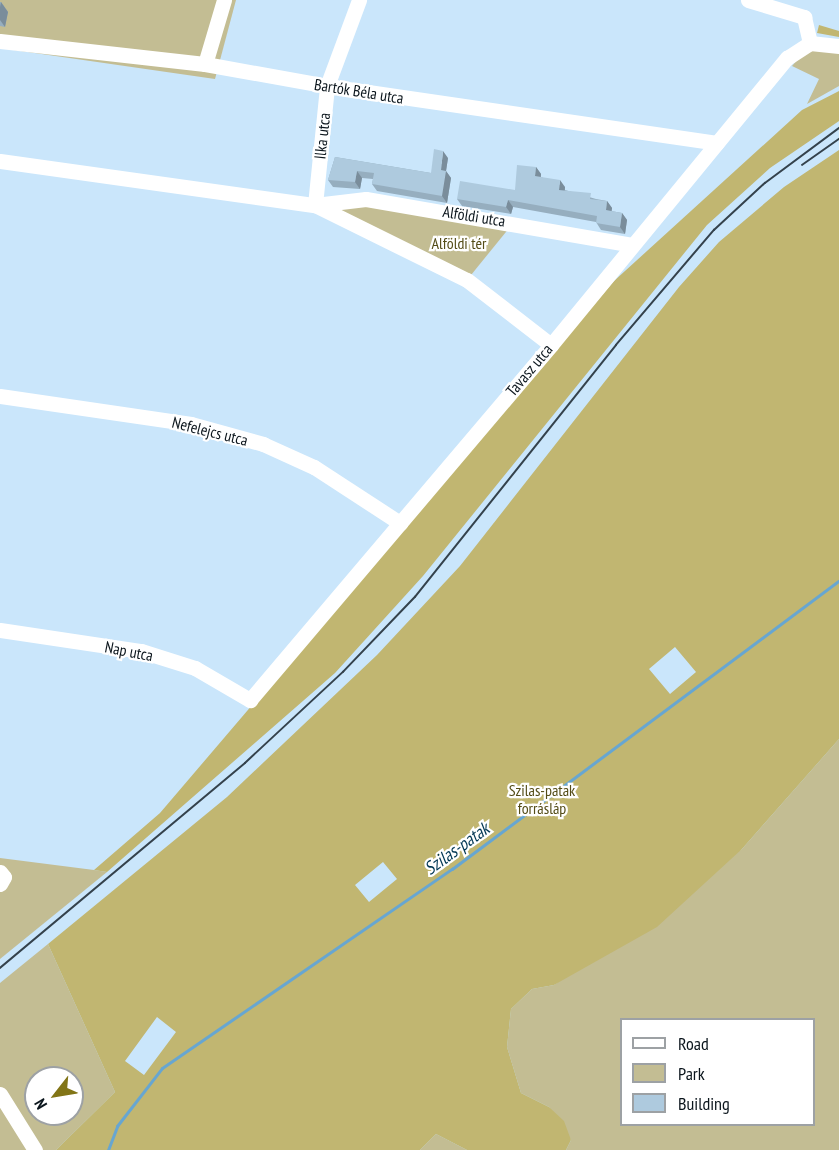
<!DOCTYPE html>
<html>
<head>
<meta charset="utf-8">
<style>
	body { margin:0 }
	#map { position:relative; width:839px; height:1150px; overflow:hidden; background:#cae6fb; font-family:"PT Sans Narrow",sans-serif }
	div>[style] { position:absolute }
	.green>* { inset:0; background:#c3bd93 }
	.forest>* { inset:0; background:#c1b671 }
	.stream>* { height:3px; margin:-1.5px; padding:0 1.5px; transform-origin:1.5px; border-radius:1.5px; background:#67a6d1 }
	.minor>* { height:15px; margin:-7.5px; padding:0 7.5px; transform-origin:7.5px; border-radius:7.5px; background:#fff }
	.tram>* { height:1.5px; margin:-0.75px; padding:0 0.75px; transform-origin:0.75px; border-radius:0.75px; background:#34424c }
	.wall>* { inset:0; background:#96aebf }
	.shaded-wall>* { inset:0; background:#7a8d9b }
	.building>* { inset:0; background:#aecade }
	span { translate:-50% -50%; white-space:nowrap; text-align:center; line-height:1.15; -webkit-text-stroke:4.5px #fff; paint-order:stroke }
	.street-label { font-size:16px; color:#0b151c }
	.park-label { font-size:16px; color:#544c17 }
	.water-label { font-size:18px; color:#003653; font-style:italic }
	.legend { position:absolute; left:620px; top:1018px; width:195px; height:108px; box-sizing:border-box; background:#fff; border:2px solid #9da1a4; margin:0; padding:8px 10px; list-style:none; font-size:18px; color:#0b151c }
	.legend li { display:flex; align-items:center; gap:12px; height:30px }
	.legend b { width:30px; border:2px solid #9da1a4 }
	.north { position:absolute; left:24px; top:1066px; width:60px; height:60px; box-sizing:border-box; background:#fff; border:2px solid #9da1a4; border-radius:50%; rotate:239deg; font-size:16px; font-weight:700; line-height:24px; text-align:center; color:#0b151c }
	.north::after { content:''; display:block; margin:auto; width:21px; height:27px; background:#827517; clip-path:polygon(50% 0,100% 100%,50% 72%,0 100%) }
</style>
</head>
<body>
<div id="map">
	<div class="green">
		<div style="clip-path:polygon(0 0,236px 0,215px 79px,0 48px)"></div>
		<div style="clip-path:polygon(806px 50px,839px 51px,839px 86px,807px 104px,819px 79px,792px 66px)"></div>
		<div style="clip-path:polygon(366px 199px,514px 222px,467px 280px,315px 205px)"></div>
		<div style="clip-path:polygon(evenodd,839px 739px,839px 1150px,566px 1150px,571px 1140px,549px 1107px,521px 1093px,507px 1047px,511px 1009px,532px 989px,554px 985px,742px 849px,839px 739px,622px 1020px,814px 1020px,814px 1124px,622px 1124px,622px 1020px)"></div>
		<div style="clip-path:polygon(0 858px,94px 870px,107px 872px,0 959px)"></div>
		<div style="clip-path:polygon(evenodd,48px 944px,115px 1092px,56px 1150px,0 1150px,0 983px,48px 944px,36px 1078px,72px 1078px,72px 1114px,36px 1114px,36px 1078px)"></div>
		<div style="clip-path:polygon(436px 1134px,467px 1150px,420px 1150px)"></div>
	</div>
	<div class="forest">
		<div style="clip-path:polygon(819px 25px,839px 31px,839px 37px,817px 33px)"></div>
		<div style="clip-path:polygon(839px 91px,839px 121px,770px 168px,707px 225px,423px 576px,335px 673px,107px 872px,94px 870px,160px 813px,614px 281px,802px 110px)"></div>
		<div style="clip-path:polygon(evenodd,839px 150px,839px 739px,742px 849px,657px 927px,554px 985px,532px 989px,511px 1009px,507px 1047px,521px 1093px,549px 1107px,564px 1121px,571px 1140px,566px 1150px,467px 1150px,436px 1134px,420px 1150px,56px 1150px,115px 1092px,48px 944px,227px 797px,377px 655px,460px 566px,679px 287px,719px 242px,784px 187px,839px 150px,675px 647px,696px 672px,670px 694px,649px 669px,675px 647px,839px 150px,383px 862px,397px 879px,369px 902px,355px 885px,383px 862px,839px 150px,157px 1017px,176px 1032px,144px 1075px,125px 1061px,157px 1017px)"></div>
	</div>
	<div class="stream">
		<div style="left:108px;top:1150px;width:26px;rotate:-69deg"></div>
		<div style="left:117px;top:1126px;width:73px;rotate:-52.2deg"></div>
		<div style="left:162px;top:1068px;width:352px;rotate:-34.5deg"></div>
		<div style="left:452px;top:869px;width:482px;rotate:-36.7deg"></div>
	</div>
	<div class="minor">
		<div style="left:748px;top:0;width:59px;rotate:16.9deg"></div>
		<div style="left:804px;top:17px;width:27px;rotate:77deg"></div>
		<div style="left:0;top:41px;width:206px;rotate:6.4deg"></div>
		<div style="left:205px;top:64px;width:124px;rotate:10.2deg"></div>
		<div style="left:327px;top:86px;width:394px;rotate:8.3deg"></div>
		<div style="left:205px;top:64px;width:67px;rotate:-73.5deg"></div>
		<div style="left:0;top:161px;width:318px;rotate:8deg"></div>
		<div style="left:315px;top:205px;width:51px;rotate:-6.7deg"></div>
		<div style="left:366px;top:199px;width:270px;rotate:9.8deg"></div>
		<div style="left:315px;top:205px;width:169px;rotate:26.3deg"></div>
		<div style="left:467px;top:280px;width:106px;rotate:37.7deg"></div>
		<div style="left:315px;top:205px;width:120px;rotate:-84.2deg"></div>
		<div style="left:327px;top:86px;width:92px;rotate:-69.6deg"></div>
		<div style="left:0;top:396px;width:193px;rotate:8.3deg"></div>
		<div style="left:191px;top:424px;width:75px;rotate:15.5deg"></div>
		<div style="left:263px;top:444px;width:56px;rotate:24.3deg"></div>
		<div style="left:314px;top:467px;width:103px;rotate:33.1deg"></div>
		<div style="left:0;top:630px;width:143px;rotate:8.5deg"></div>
		<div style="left:141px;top:651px;width:57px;rotate:17.5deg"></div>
		<div style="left:195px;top:668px;width:64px;rotate:30.2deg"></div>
		<div style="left:250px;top:700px;width:465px;rotate:-49.7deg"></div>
		<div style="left:551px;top:345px;width:372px;rotate:-50.6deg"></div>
		<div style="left:787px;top:58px;width:27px;rotate:-33deg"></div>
		<div style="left:810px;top:43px;width:29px;rotate:6deg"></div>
		<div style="left:0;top:872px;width:6px;rotate:51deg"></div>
		<div style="left:4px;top:877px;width:8px;rotate:120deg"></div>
		<div style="left:0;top:1094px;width:66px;rotate:58deg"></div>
	</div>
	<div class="tram">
		<div style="left:802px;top:165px;width:45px;rotate:-35.1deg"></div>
		<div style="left:0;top:968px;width:319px;rotate:-39.9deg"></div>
		<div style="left:245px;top:763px;width:134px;rotate:-42.9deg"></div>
		<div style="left:343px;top:672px;width:104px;rotate:-46.2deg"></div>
		<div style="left:415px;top:597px;width:322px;rotate:-51.4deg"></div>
		<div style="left:616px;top:345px;width:151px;rotate:-49.6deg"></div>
		<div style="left:714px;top:230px;width:69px;rotate:-42.7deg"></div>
		<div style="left:765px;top:183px;width:92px;rotate:-36.6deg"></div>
	</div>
	<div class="wall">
		<div style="clip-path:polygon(0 2px,1px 2px,8px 12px,5px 27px,0 26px)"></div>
		<div style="clip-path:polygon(335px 157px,431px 173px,448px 158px,446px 171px,451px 178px,447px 203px,377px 191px,372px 184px,373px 179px,362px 178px,360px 189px,333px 187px,328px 180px)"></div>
		<div style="clip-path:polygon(536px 167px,541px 174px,541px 177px,565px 187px,565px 190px,596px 199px,607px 201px,612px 208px,611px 211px,622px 213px,627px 220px,625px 234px,601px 230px,596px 222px,513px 207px,511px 214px,462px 206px,457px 199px,515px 190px)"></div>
	</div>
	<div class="shaded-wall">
		<div style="clip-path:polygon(1px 2px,8px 12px,5px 27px,0 20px,0 7px)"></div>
		<div style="clip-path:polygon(443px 151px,448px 158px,446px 171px,451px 178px,447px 203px,442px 196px,441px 170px)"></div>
		<div style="clip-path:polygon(536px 167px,541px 174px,540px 183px,535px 176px)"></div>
		<div style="clip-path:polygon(357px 171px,362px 178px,360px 189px,355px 182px)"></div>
		<div style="clip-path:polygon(560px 180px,565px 187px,564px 197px,559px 190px)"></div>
		<div style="clip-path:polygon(508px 200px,513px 207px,511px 214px,506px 207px)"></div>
		<div style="clip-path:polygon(607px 201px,612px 208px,611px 217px,606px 210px)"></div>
		<div style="clip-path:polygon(622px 213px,627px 220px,625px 234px,620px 227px)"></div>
	</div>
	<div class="building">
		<div style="clip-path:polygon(434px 149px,443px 151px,441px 170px,446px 171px,442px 196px,372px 184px,374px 173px,357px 171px,355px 182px,328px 180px,335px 157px,431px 173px)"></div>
		<div style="clip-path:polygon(517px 165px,536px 167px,535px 176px,560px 180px,559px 190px,591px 193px,590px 199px,607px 201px,606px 210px,622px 213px,620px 227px,596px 223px,597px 216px,508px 200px,506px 207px,457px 199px,460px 181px,515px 190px)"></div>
	</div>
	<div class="street-label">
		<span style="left:359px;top:91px;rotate:9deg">Bartók Béla utca</span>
		<span style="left:322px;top:136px;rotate:-84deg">Ilka utca</span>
		<span style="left:474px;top:216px;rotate:9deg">Alföldi utca</span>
		<span style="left:529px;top:370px;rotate:-50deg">Tavasz utca</span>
		<span style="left:210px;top:431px;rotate:14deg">Nefelejcs utca</span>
		<span style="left:129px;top:651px;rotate:11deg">Nap utca</span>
	</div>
	<div class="park-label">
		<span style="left:459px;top:243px">Alföldi tér</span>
		<span style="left:542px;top:799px">Szilas-patak<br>forrásláp</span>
	</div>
	<div class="water-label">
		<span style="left:457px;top:849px;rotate:-36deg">Szilas-patak</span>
	</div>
	<ul class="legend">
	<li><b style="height:8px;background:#fff"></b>Road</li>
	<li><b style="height:16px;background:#c3bd93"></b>Park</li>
	<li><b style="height:16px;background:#aecade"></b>Building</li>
	</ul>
	<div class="north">N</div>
</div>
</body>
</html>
